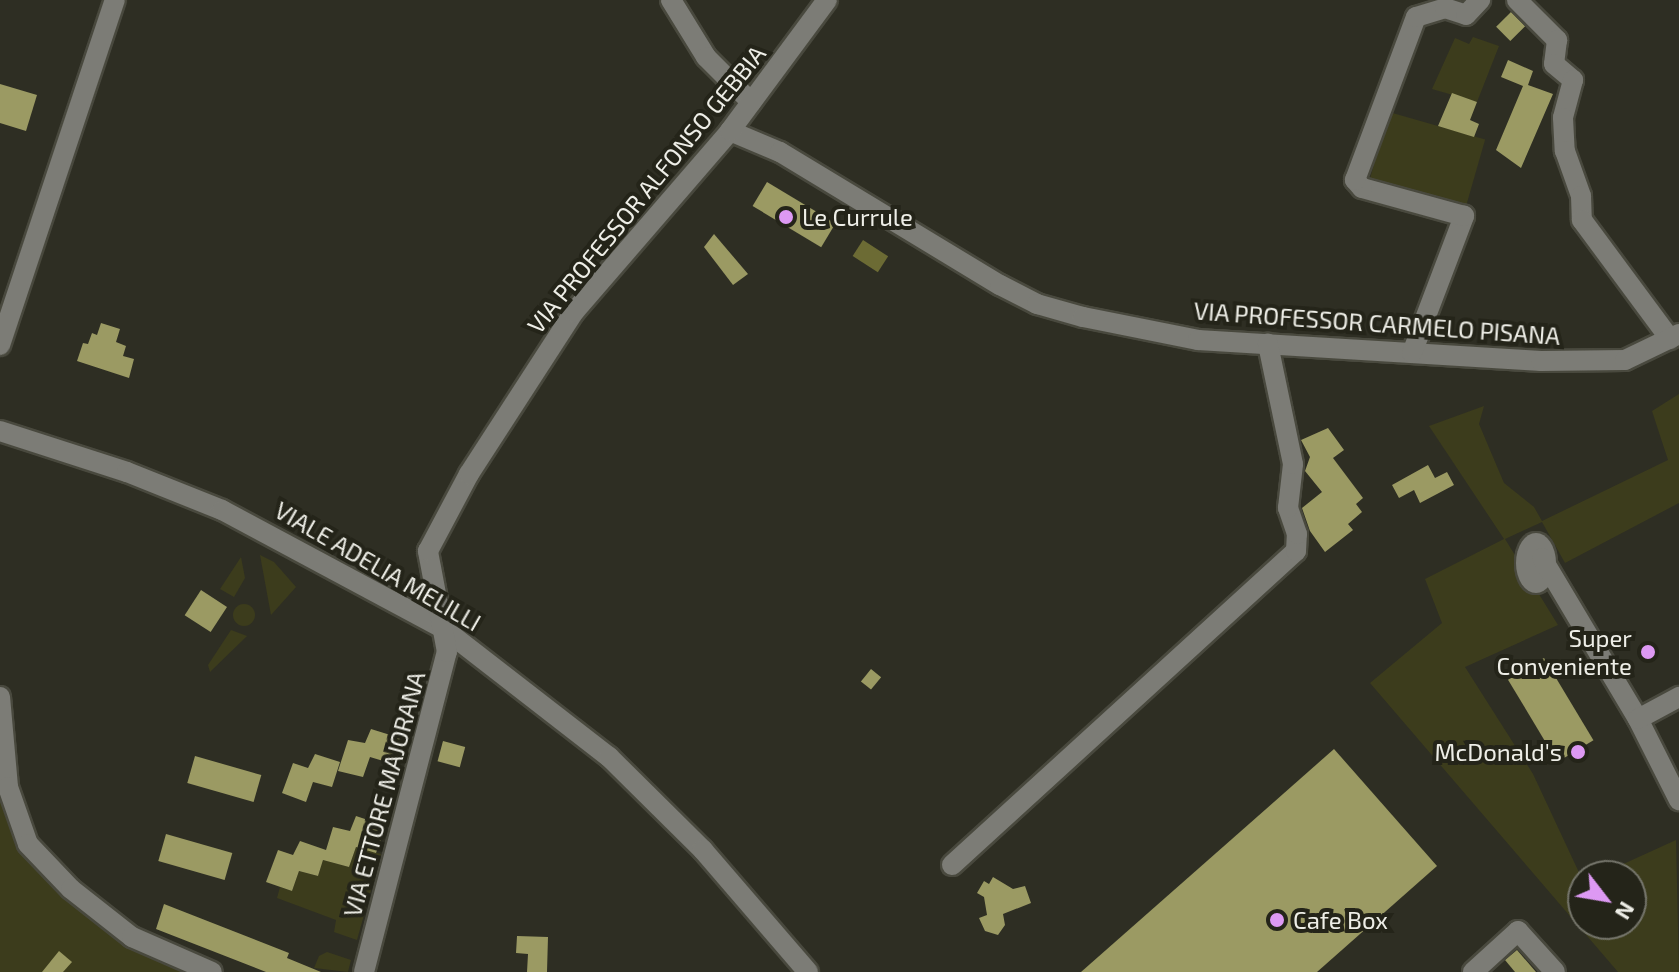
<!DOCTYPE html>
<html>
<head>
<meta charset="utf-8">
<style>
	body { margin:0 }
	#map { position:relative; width:1679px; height:972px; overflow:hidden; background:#2e2e23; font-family:"Exo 2",sans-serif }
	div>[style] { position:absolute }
	.green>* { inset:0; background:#3c3c1c; transform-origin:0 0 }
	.round { border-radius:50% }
	.water>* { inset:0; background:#6c6b34; transform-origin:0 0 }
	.building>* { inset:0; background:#9b9a63; transform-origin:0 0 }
	.roads { filter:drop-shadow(2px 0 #49493e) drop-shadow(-2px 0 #49493e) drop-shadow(0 2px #49493e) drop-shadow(0 -2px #49493e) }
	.minor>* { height:20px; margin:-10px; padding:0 10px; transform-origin:10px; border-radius:10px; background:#7c7c76 }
	.minor>.ring { margin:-10px; padding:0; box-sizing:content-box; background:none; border:20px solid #7c7c76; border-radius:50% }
	.dots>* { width:22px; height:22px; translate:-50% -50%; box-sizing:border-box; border:4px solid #242419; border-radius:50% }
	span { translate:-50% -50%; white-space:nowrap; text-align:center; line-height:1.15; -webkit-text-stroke:8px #242419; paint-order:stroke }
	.street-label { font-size:24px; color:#eeeee7 }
	.poi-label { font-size:24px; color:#eeeee7 }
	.left { translate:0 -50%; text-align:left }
	.right { translate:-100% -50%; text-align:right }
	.north { position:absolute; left:1567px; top:860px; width:80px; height:80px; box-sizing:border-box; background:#242419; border:2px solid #75756b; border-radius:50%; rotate:121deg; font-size:22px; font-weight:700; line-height:32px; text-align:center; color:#eeeee7 }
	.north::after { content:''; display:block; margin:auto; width:28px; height:36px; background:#dd99f3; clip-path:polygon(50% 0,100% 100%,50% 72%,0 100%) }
</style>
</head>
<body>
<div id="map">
	<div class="green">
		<div style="clip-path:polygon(1473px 37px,1499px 46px,1477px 102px,1432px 89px,1455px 38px,1469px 44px)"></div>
		<div style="left:1389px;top:112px;width:100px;height:73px;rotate:16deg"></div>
		<div style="clip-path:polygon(1679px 394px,1679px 503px,1565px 563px,1542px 522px,1505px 539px,1558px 625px,1465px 667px,1533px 774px,1583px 881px,1583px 924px,1631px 924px,1631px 876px,1597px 876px,1676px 840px,1679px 972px,1618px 972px,1370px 683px,1442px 623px,1425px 579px,1504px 539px,1429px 426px,1484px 406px,1479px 424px,1504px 483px,1534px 507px,1542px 521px,1668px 460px,1652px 411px)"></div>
		<div style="clip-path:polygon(260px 555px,274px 562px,296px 587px,271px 615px)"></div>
		<div style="clip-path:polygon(241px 557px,245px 578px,234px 597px,220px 589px)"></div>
		<div class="round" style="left:233px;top:604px;width:22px;height:22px"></div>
		<div style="clip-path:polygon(231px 630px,247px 636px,210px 672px,208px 665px)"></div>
		<div style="clip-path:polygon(0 781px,28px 857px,190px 972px,0 972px)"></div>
		<div style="clip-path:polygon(356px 847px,381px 854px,357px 940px,334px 932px,336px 920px,277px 898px,280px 887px,292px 891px,299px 871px,318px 876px,323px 860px,349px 867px)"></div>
		<div style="clip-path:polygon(327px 952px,351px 960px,348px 972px,314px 968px,319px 956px)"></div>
	</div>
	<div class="water">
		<div style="left:863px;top:240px;width:30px;height:19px;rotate:33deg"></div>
	</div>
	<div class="building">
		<div style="left:1511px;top:12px;width:20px;height:21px;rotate:45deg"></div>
		<div style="clip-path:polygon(1508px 60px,1533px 71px,1528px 85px,1553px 94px,1521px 168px,1496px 150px,1523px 86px,1501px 77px)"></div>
		<div style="clip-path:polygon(0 84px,37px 95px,26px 131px,0 123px)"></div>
		<div style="clip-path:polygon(1452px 93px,1477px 102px,1470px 120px,1479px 124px,1474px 137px,1438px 126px)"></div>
		<div style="left:767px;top:182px;width:80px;height:28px;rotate:31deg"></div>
		<div style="clip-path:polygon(714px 234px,748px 274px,733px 285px,704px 247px)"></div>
		<div style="clip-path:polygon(101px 323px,120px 329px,116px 342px,126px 346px,123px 356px,134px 359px,129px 378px,77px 361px,83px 343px,88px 344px,92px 333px,97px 335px)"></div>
		<div style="clip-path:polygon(1328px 428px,1344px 450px,1333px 458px,1363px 498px,1356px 504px,1362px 512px,1348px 524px,1353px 530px,1325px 552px,1310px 531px,1302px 508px,1322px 492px,1305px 471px,1310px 457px,1301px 440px)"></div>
		<div style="clip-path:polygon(1428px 465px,1435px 478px,1447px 472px,1454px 485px,1420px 503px,1414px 490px,1399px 498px,1392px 485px)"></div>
		<div style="left:201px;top:590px;width:31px;height:30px;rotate:33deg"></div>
		<div style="left:1544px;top:658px;width:96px;height:42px;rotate:59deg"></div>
		<div style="left:871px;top:669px;width:13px;height:16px;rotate:39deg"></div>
		<div style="clip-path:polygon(371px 729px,400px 738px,390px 763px,370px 757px,363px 777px,338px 771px,348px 740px,365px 743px)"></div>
		<div style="left:443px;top:741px;width:23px;height:21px;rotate:15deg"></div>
		<div style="clip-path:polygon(1334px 749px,1437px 866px,1317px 972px,1081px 972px)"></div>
		<div style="clip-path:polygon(315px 754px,340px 762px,332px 787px,313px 782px,306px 802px,282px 793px,293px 763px,308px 768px)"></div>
		<div style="left:195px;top:756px;width:69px;height:28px;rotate:16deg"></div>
		<div style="clip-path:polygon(356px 816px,386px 826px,376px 853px,356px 847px,349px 867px,323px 860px,318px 876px,299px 871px,292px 891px,266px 882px,278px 850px,293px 855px,300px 841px,326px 850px,333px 827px,350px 831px)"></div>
		<div style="left:166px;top:834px;width:69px;height:28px;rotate:16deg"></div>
		<div style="clip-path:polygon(993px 877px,1013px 889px,1025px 886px,1031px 903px,1003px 914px,1005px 925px,998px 935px,985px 931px,979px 918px,987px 915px,984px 897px,977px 893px,984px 881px,989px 884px)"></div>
		<div style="clip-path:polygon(164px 904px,289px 953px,287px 958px,321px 972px,266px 972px,156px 929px)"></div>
		<div style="clip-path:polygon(517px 936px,548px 937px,547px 972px,527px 972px,528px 954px,516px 953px)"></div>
		<div style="clip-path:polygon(1517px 950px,1536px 972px,1515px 972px,1505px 960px)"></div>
		<div style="clip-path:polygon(59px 951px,72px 962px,63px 972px,42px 972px)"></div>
	</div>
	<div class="roads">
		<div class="minor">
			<div style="left:671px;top:0;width:67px;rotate:58.4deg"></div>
			<div style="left:706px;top:57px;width:64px;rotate:45deg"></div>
			<div style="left:1517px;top:0;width:57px;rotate:45deg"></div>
			<div style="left:1557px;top:40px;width:24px;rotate:97deg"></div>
			<div style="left:1554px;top:64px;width:25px;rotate:40deg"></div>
			<div style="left:1573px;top:80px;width:39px;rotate:105deg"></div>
			<div style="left:1563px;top:118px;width:33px;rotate:87deg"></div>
			<div style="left:1565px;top:151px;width:48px;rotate:70.4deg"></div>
			<div style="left:1581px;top:196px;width:24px;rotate:88deg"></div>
			<div style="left:1582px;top:220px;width:148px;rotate:53.5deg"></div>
			<div style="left:730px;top:131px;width:54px;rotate:22.8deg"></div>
			<div style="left:780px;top:152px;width:257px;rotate:31.2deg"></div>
			<div style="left:1000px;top:285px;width:42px;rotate:27.2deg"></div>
			<div style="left:1037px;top:304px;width:48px;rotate:15.8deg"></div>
			<div style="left:1083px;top:317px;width:117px;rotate:11.3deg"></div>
			<div style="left:1198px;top:340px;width:344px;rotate:3.5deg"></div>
			<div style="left:1541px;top:361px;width:84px;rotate:-0.7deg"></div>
			<div style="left:1625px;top:360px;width:60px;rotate:-25.7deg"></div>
			<div style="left:0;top:345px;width:364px;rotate:-71.6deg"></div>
			<div style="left:1412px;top:353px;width:147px;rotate:-69.2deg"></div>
			<div style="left:1464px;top:216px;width:106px;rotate:-164.6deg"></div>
			<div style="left:1362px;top:188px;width:11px;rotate:-131deg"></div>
			<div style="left:1355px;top:180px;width:174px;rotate:-69.5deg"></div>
			<div style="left:1416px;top:17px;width:30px;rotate:-17deg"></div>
			<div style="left:1445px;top:8px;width:22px;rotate:18deg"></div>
			<div style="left:1466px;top:15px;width:21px;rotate:-47deg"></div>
			<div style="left:0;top:431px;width:133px;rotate:17.9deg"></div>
			<div style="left:127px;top:472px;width:102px;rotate:21.8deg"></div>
			<div style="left:222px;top:510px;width:252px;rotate:28.2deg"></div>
			<div style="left:444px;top:629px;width:209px;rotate:37.8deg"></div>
			<div style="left:609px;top:757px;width:132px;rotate:44.7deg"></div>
			<div style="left:703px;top:850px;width:161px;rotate:49.3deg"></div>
			<div class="ring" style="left:1526px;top:543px;width:-2px;height:-2px"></div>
			<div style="left:1542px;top:558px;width:187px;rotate:59.2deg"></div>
			<div style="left:1638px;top:719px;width:91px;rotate:63.2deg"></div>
			<div style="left:0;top:697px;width:90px;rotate:84.9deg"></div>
			<div style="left:8px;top:787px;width:60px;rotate:70.7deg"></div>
			<div style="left:28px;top:844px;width:62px;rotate:46.3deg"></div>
			<div style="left:71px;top:889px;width:78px;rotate:38.2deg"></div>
			<div style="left:132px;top:937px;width:87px;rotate:23.6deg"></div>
			<div style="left:1638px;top:719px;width:47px;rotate:-28.2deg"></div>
			<div style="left:952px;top:865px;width:466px;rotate:-42.4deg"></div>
			<div style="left:1296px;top:551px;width:17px;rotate:-87deg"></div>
			<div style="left:1297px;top:534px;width:28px;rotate:-109deg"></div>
			<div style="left:1288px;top:508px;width:44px;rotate:-83.5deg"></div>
			<div style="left:1293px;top:464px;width:123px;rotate:-101.8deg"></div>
			<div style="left:364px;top:972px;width:331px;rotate:-75.5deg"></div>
			<div style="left:447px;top:652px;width:103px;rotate:-100.7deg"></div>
			<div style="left:428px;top:551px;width:87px;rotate:-62deg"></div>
			<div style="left:469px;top:474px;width:193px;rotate:-57.1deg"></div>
			<div style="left:574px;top:312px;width:239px;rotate:-49.2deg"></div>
			<div style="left:730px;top:131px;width:163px;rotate:-53.5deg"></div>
			<div style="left:1473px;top:972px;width:61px;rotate:-42.3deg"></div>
			<div style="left:1518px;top:931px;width:55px;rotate:47.9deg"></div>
		</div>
	</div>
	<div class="dots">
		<div style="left:786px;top:217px;background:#dd99f3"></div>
		<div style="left:1648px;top:652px;background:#dd99f3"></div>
		<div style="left:1578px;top:752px;background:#dd99f3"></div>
		<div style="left:1277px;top:920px;background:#dd99f3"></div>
	</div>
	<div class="street-label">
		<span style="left:646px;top:189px;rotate:-51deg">VIA PROFESSOR ALFONSO GEBBIA</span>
		<span style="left:1377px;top:323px;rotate:4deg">VIA PROFESSOR CARMELO PISANA</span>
		<span style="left:378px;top:566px;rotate:30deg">VIALE ADELIA MELILLI</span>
		<span style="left:384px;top:794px;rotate:-75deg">VIA ETTORE MAJORANA</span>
	</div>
	<div class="poi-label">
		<span class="left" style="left:802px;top:217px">Le Currule</span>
		<span class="right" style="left:1632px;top:652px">Super<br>Conveniente</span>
		<span class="right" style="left:1562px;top:752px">McDonald's</span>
		<span class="left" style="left:1293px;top:920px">Cafe Box</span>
	</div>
	<div class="north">N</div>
</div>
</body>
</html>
